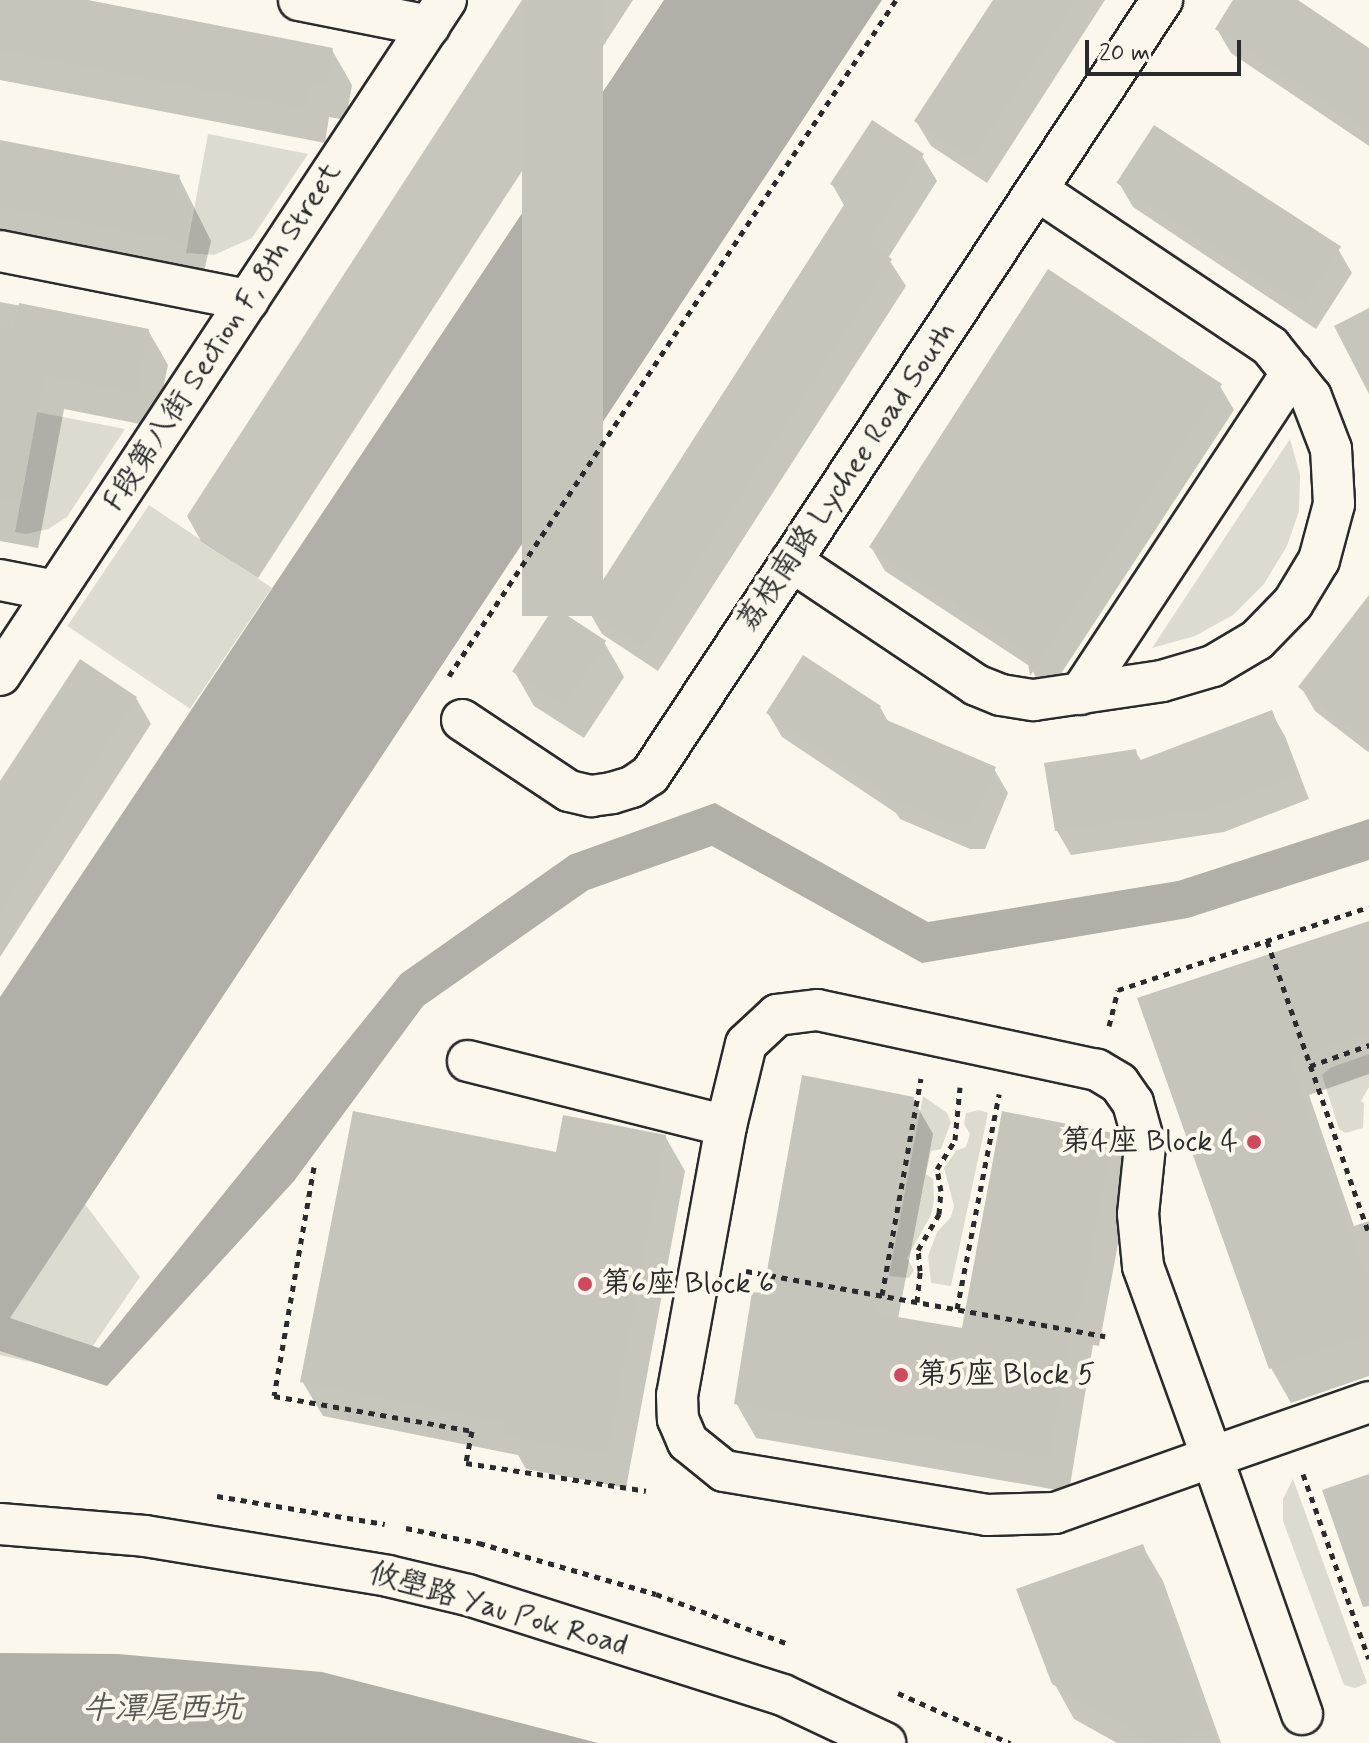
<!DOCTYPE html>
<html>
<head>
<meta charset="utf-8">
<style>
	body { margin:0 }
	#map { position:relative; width:1369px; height:1743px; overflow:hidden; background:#fbf7ec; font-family:Mynerve,"LXGW WenKai TC",sans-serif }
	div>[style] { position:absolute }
	.green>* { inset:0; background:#dddad0; transform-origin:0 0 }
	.water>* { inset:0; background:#b1afa7 }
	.shadow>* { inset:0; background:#0003 }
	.building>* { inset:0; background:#c7c4bc; transform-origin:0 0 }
	.path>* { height:5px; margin-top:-2.5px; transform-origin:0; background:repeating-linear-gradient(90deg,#2b2b2b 0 6px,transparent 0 12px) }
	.roads { filter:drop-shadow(2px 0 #2b2b2b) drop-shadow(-2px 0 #2b2b2b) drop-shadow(0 2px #2b2b2b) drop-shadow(0 -2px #2b2b2b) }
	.minor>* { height:40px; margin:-20px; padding:0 20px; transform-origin:20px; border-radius:20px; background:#fbf7ec }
	.dots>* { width:22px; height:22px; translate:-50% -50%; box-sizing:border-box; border:4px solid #fbf7ec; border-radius:50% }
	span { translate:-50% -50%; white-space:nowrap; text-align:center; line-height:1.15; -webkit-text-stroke:8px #fbf7ec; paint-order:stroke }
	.street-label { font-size:30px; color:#2b2b2b }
	.poi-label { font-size:30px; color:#2b2b2b }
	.right { translate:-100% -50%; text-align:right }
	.left { translate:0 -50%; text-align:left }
	.water-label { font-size:32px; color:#5a5956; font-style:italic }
	.scale { position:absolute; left:1085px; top:40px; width:156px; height:36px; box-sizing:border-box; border:4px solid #2b2b2b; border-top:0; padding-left:10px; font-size:24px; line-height:28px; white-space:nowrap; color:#2b2b2b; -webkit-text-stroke:6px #fbf7ec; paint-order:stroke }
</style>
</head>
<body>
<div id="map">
	<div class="green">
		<div style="clip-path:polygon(208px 134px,308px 154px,252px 238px,214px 255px,186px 253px)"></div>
		<div style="clip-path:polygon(37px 412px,125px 429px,67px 517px,48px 529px,26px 534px,15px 532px)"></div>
		<div style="clip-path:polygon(1290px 439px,1300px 475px,1299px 511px,1287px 546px,1264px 584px,1233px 615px,1195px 636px,1152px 648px)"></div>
		<div style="left:149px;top:505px;width:148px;height:146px;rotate:34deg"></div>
		<div style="clip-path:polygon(1369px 1054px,1369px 1087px,1361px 1101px,1364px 1103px,1363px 1128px,1345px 1133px,1339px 1129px,1322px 1075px,1330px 1068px)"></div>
		<div style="clip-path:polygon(923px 1096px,947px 1113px,951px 1122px,941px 1149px,931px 1151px,926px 1174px,933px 1179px,934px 1200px,931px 1215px,907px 1258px,914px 1270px,909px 1278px,889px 1276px)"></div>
		<div style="clip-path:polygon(979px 1110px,988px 1113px,951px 1286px,931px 1283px,928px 1256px,937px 1232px,951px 1217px,954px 1206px,944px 1168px,956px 1151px,966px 1147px,970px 1134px,964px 1124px,966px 1113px)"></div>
		<div style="clip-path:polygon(54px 1163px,140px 1277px,75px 1372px,0 1355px,0 1215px)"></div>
		<div style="clip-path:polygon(1293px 1479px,1367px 1683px,1355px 1688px,1344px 1685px,1283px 1521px,1283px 1499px)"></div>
	</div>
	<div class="water">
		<div style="clip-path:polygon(664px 0,882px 0,10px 1318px,99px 1348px,401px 974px,570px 855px,715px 803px,928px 922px,1178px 881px,1369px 819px,1369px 860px,1188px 918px,922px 963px,712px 846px,588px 890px,423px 1006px,294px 1181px,107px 1386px,0 1351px,0 997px)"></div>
		<div style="clip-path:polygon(0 1653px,118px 1654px,322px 1672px,598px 1743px,0 1743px)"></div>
	</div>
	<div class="shadow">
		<div style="clip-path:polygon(0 0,74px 0,332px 50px,352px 85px,346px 120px,329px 117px,325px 143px,0 80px)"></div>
		<div style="clip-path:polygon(522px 0,633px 0,258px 578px,201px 541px,187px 516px)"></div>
		<div style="clip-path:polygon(994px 0,1105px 0,987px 183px,931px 146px,916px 121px)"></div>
		<div style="clip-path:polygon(1236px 0,1293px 0,1369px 51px,1369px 146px,1231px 53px,1217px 29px)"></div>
		<div style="clip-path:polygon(0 142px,179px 177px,211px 241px,203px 276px,0 236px)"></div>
		<div style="clip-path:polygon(922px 156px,937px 181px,888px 258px,906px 286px,658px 671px,602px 634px,587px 608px,845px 207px,832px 184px)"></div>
		<div style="clip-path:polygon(1119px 183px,1338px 249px,1352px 273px,1316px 329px,1133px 207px)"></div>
		<div style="clip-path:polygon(0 302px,148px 330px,168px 365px,155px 427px,64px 409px,38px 548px,0 541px)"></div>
		<div style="clip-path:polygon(1369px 308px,1369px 394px,1334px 326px)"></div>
		<div style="clip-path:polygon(1220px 386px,1234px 410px,1045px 698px,1031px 667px,885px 571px,871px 547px)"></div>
		<div style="clip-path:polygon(1369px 627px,1369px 751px,1368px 752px,1315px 711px,1301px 687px)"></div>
		<div style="clip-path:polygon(604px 642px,624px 677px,584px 738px,534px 706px,514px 671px)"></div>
		<div style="clip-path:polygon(136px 698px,151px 724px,0 957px,0 785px)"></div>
		<div style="clip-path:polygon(880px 707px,889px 723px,994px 769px,1008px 793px,985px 849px,970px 849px,900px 819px,896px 813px,782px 737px,768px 713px)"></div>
		<div style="clip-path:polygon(1271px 712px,1285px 736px,1309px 799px,1224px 832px,1071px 855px,1057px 831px,1046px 764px,1135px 751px,1142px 762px)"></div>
		<div style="clip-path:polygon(1369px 922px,1369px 1074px,1309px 1095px,1354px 1226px,1369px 1221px,1369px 1376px,1291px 1403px,1271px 1368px,1140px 999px)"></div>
		<div style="clip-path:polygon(913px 1099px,933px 1134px,898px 1319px,963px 1330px,1112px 1135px,1132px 1169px,1099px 1346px,1093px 1345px,1069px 1492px,756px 1438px,736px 1403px,765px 1296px)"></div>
		<div style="clip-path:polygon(665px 1136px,685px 1171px,626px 1488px,526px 1469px,518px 1455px,323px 1416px,302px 1381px,557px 1154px)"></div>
		<div style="clip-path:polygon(1143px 1547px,1163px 1581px,1221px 1743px,1117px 1743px,1074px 1719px,1054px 1683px)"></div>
	</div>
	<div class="building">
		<div style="clip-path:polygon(0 0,88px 0,333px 48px,326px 86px,310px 83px,305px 109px,0 50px)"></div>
		<div style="left:522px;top:0;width:81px;height:616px"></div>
		<div style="clip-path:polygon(993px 0,1076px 0,972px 159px,914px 121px)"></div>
		<div style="clip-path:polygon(1233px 0,1298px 0,1369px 48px,1369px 130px,1215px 29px)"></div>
		<div style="clip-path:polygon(872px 120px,924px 154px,867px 242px,892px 259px,643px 647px,585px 608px,849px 197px,830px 184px)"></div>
		<div style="left:1154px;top:125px;width:223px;height:69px;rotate:33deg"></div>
		<div style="clip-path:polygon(0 140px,180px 175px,175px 200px,192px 204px,184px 242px,0 207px)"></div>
		<div style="clip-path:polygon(1048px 269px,1222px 384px,1030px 676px,1026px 651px,869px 547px)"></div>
		<div style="clip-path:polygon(19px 303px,149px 329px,136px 393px,44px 375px,21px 500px,0 498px,0 326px,14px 329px)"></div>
		<div style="clip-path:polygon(1369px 595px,1369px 741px,1298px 687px)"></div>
		<div style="left:554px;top:607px;width:62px;height:77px;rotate:33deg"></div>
		<div style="clip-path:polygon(803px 655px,881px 706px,875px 715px,996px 767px,971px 825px,955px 825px,884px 795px,885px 792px,766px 713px)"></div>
		<div style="clip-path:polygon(80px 659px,137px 697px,0 911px,0 781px)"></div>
		<div style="clip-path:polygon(1272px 710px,1297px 774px,1209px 809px,1055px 831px,1044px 763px,1136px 749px,1138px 761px)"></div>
		<div style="clip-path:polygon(1369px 921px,1369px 1033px,1290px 1060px,1369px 1285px,1369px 1334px,1269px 1369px,1137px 998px)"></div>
		<div style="clip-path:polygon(802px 1075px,914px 1097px,874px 1313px,962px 1328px,1002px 1111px,1113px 1133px,1080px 1312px,1074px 1311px,1049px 1458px,734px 1404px,752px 1292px,763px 1293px)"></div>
		<div style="clip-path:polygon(353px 1111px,556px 1152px,563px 1115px,666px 1135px,607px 1454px,504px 1435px,506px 1422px,300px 1382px)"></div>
		<div style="clip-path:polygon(1369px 1474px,1369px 1606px,1363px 1607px,1322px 1490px)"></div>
		<div style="clip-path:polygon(1143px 1544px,1210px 1729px,1169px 1743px,1155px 1743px,1052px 1684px,1016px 1589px)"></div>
	</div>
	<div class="path">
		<div style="left:449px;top:676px;width:810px;rotate:-56.53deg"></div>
		<div style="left:1267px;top:941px;width:310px;rotate:70.8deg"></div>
		<div style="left:1109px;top:1026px;width:37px;rotate:-76deg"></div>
		<div style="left:1118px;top:990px;width:264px;rotate:-18.3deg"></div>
		<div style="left:1310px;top:1066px;width:63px;rotate:-19.6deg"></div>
		<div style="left:314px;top:1167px;width:232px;rotate:99.9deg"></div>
		<div style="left:274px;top:1396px;width:201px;rotate:10deg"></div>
		<div style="left:472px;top:1431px;width:33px;rotate:101deg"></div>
		<div style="left:466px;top:1463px;width:182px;rotate:8.8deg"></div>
		<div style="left:746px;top:1271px;width:365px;rotate:10.3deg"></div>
		<div style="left:882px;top:1295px;width:220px;rotate:-79.8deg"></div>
		<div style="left:917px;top:1302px;width:31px;rotate:-84deg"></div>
		<div style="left:920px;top:1271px;width:21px;rotate:-95deg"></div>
		<div style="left:918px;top:1250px;width:42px;rotate:-59.7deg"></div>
		<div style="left:939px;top:1214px;width:23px;rotate:-85deg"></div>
		<div style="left:941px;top:1191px;width:22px;rotate:-100deg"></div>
		<div style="left:937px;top:1169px;width:34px;rotate:-58deg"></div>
		<div style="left:955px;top:1140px;width:53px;rotate:-84.6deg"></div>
		<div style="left:957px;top:1309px;width:219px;rotate:-78.9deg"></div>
		<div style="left:1303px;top:1474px;width:196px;rotate:70.4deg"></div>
		<div style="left:217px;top:1496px;width:170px;rotate:9.5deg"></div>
		<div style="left:406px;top:1528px;width:75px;rotate:11.6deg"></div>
		<div style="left:479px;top:1543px;width:184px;rotate:16.1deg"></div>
		<div style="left:656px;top:1594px;width:139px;rotate:20.7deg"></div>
		<div style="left:898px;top:1693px;width:123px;rotate:24.1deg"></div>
	</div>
	<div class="roads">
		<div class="minor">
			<div style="left:299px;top:0;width:133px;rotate:11.3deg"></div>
			<div style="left:0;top:251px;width:253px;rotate:11.2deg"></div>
			<div style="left:791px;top:561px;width:223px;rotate:33.8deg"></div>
			<div style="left:976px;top:685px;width:27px;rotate:22deg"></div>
			<div style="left:1001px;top:695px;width:33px;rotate:9deg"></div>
			<div style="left:1034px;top:700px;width:129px;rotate:-8.4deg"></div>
			<div style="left:1162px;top:681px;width:53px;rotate:-16.4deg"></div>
			<div style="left:1213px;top:666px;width:51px;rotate:-30.6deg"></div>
			<div style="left:1257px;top:640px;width:52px;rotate:-45.8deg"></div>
			<div style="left:1293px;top:603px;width:50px;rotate:-58.8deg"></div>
			<div style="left:1319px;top:560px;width:58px;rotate:-75deg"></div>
			<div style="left:1334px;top:504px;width:55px;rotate:-93.1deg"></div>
			<div style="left:1331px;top:449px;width:56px;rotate:-111deg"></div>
			<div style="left:1311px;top:397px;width:65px;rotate:-128.8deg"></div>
			<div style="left:1270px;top:346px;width:280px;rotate:-146.2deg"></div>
			<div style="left:0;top:580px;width:56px;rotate:11.3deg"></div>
			<div style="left:0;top:675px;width:809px;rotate:-56.55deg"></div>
			<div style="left:1080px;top:694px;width:385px;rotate:-56.6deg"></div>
			<div style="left:462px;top:720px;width:128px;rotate:33.6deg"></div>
			<div style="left:569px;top:791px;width:23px;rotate:13deg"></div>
			<div style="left:591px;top:796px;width:21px;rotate:-8deg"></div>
			<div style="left:612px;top:793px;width:21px;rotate:-17deg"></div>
			<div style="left:632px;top:787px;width:22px;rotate:-34deg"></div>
			<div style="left:650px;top:775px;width:929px;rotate:-56.55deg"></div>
			<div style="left:468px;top:1061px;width:266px;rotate:14.1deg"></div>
			<div style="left:0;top:1524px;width:145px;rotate:4.7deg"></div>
			<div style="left:145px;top:1536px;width:246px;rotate:9.3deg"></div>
			<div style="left:388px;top:1576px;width:82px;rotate:13.4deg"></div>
			<div style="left:468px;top:1595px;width:330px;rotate:17.6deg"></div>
			<div style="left:783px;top:1695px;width:113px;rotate:25.2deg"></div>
			<div style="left:1302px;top:1714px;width:272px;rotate:-109.3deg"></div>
			<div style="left:1212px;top:1457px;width:203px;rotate:-109.9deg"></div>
			<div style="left:1143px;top:1266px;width:52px;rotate:-95.5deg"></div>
			<div style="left:1138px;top:1214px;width:68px;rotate:-84.1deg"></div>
			<div style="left:1145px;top:1146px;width:45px;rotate:-105.6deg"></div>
			<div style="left:1133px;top:1103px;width:24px;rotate:-125deg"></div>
			<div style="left:1119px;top:1083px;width:26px;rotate:-149deg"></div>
			<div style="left:1097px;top:1070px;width:286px;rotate:-167.9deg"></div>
			<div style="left:817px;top:1010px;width:40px;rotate:172.9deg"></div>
			<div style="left:777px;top:1015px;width:42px;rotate:136.9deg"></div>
			<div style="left:746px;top:1044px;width:84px;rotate:103.7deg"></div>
			<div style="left:726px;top:1126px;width:273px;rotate:100.3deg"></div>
			<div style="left:677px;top:1395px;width:24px;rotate:88deg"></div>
			<div style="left:678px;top:1419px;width:25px;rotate:67deg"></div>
			<div style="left:688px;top:1442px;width:46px;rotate:38.9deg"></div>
			<div style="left:724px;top:1471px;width:267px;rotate:9.5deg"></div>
			<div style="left:987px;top:1515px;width:68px;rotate:-1.7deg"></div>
			<div style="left:1055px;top:1513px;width:167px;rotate:-19.6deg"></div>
			<div style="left:1212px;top:1457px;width:166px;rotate:-19.3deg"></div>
		</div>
	</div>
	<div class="dots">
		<div style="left:1254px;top:1142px;background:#d1495b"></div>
		<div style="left:585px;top:1284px;background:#d1495b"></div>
		<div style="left:901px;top:1375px;background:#d1495b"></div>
	</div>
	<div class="street-label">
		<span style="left:223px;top:337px;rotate:-57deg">F段第八街 Section F, 8th Street</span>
		<span style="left:847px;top:477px;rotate:-56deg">荔枝南路 Lychee Road South</span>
		<span style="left:498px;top:1610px;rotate:16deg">攸壆路 Yau Pok Road</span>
	</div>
	<div class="poi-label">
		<span class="right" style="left:1238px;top:1142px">第4座 Block 4</span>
		<span class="left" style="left:601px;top:1284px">第6座 Block 6</span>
		<span class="left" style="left:917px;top:1375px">第5座 Block 5</span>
	</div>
	<div class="water-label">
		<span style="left:162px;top:1709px">牛潭尾西坑</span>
	</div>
	<div class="scale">20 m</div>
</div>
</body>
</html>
